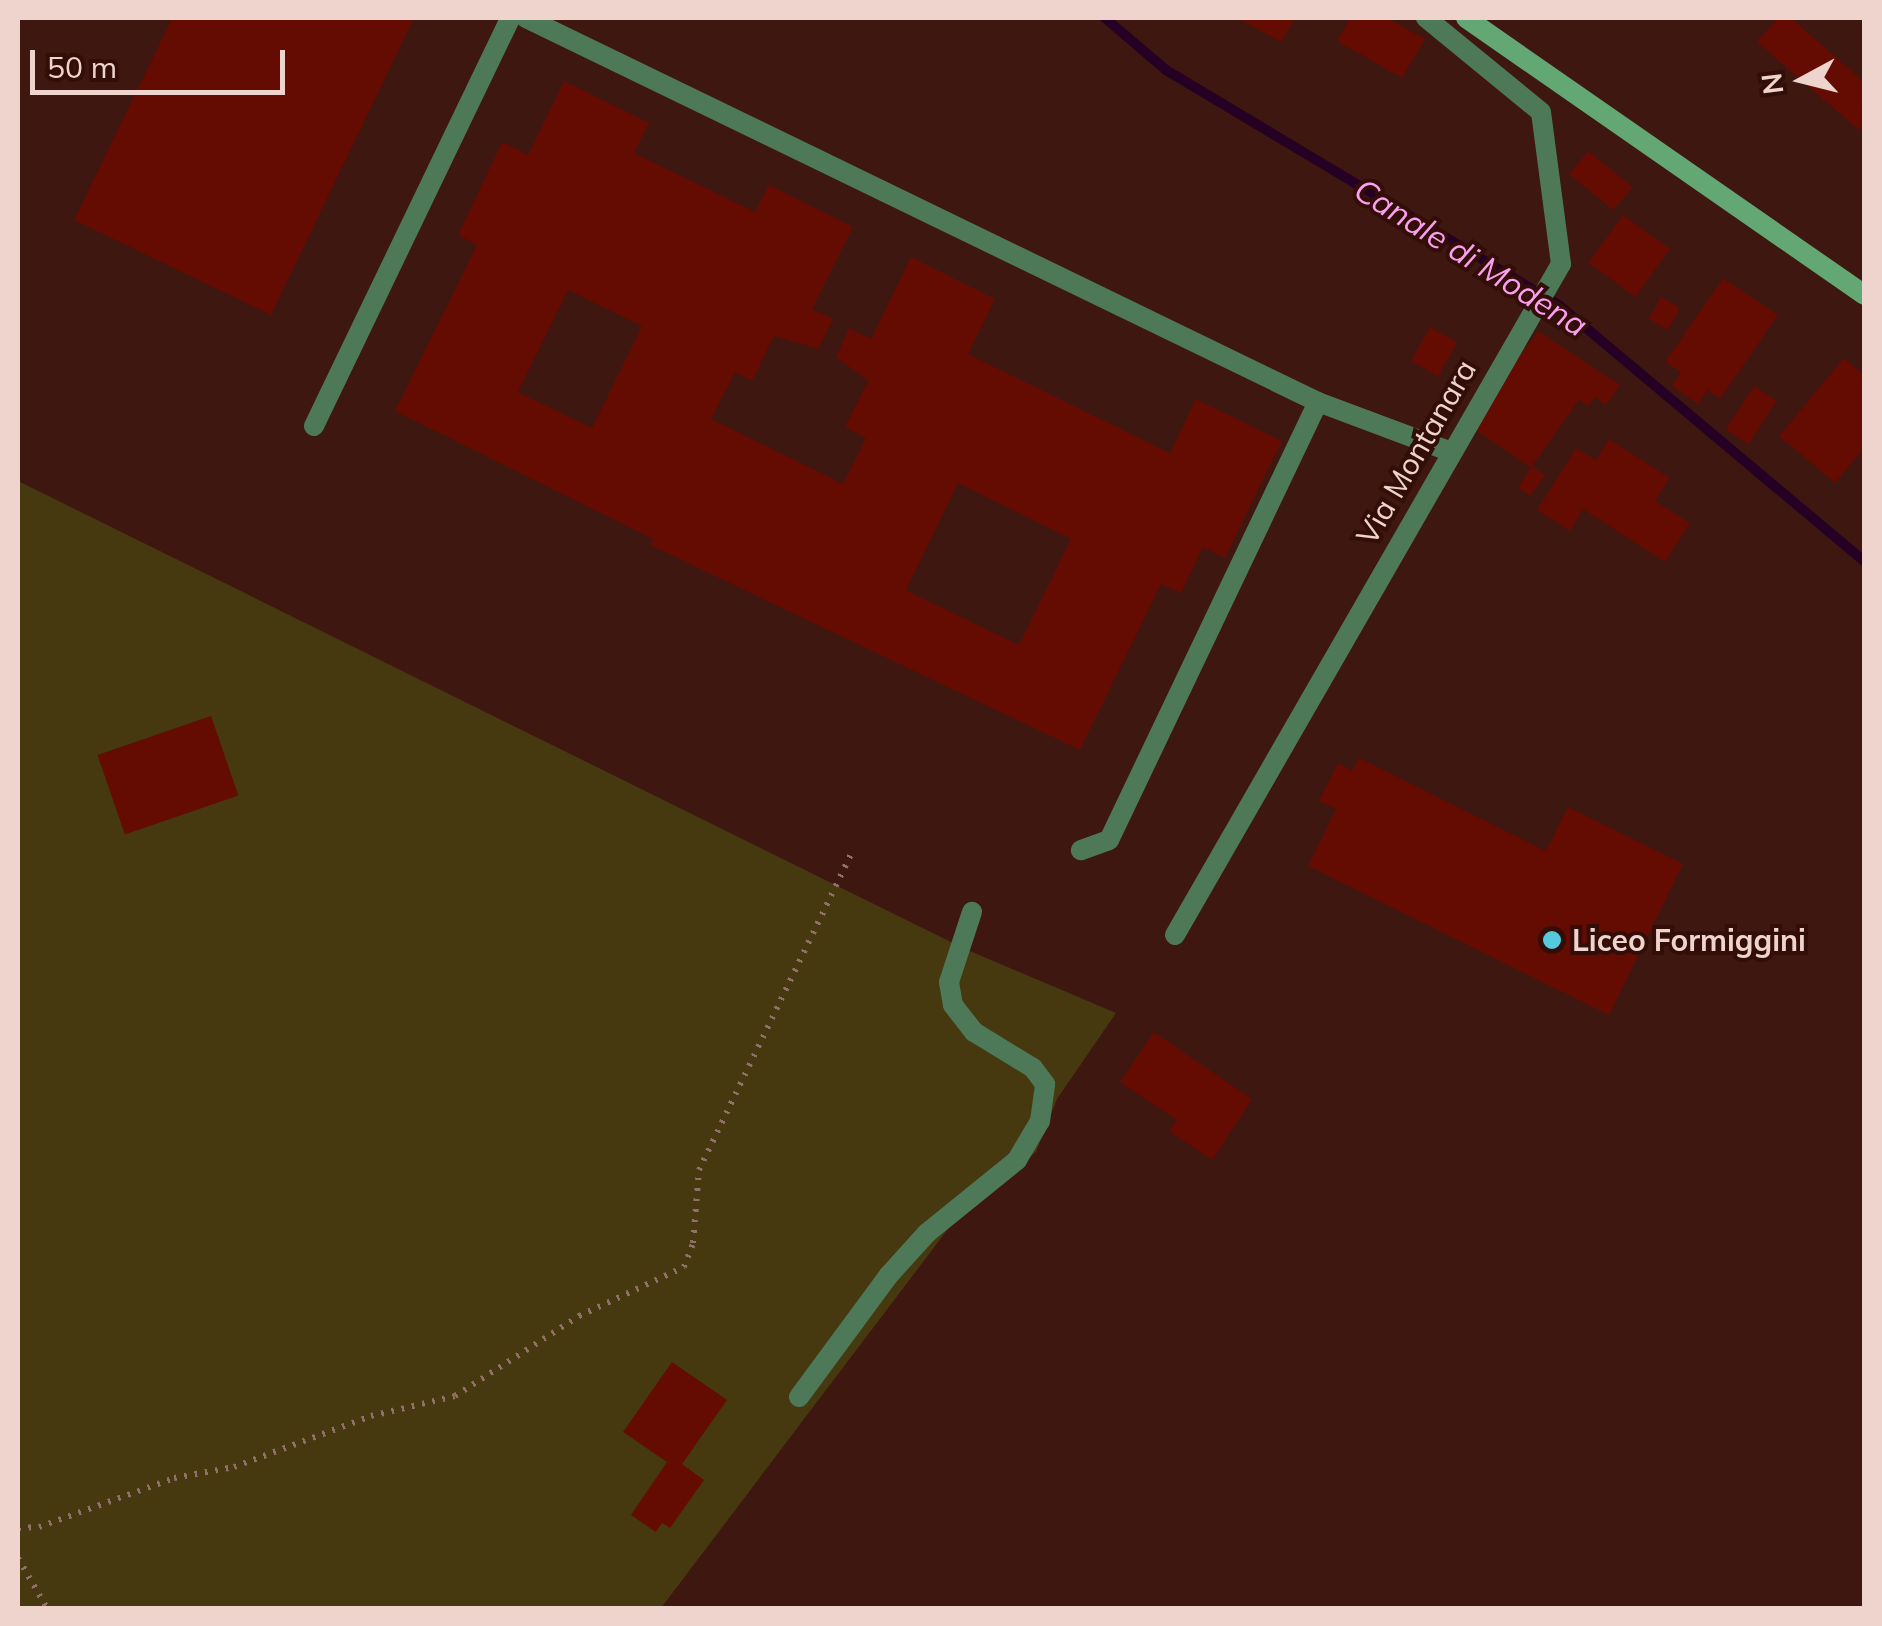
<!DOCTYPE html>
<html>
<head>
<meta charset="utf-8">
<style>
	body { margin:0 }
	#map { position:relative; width:1882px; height:1626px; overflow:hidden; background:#3e1711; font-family:Mulish,sans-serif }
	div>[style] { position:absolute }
	.green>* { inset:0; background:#463910 }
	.stream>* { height:10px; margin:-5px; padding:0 5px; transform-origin:5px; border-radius:5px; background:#260024 }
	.building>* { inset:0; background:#640b02; transform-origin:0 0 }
	.path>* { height:6px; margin-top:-3px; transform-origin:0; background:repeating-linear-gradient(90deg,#91706a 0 2.5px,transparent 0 10.5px) }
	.service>* { height:20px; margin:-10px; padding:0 10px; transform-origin:10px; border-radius:10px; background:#4e7958 }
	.secondary>* { height:20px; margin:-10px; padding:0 10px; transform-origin:10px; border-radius:10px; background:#63a874 }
	.dots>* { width:28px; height:28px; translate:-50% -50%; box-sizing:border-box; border:5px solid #330d08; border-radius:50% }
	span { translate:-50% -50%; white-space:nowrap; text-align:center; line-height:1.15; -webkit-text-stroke:8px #330d08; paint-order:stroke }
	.street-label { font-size:30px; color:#efd4ce }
	.poi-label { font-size:30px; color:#efd4ce; font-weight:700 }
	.left { translate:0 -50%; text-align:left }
	.water-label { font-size:32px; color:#fa9fef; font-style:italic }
	.frame { position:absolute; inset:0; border:20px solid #efd4ce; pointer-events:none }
	.north { position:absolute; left:1752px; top:30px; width:100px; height:100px; -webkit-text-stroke:8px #330d08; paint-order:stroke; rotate:263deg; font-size:28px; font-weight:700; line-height:40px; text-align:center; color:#efd4ce }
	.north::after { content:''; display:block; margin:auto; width:35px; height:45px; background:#efd4ce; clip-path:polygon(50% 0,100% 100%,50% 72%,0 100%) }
	.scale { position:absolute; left:30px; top:50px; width:255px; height:45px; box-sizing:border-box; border:5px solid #efd4ce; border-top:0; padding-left:12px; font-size:30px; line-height:35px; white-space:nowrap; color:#efd4ce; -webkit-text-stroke:8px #330d08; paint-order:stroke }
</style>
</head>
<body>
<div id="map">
	<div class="green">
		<div style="clip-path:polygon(18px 481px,965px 949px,1116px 1013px,1057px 1099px,1036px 1152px,954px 1221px,661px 1608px,18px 1608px)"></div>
	</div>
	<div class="stream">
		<div style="left:1105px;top:18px;width:80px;rotate:40.4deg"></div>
		<div style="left:1166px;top:70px;width:459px;rotate:30.9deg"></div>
		<div style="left:1560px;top:306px;width:397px;rotate:40deg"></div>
	</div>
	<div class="building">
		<div style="clip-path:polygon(172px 18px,414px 18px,271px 315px,74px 220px)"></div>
		<div style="clip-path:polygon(1237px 18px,1295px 18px,1281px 42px)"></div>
		<div style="clip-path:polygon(1350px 18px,1387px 18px,1425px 39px,1402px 78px,1337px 41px)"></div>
		<div style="clip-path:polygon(1778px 18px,1791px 18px,1864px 82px,1860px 131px,1757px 42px)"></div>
		<div style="clip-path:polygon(evenodd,564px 81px,649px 123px,634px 153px,755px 212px,769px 185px,853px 227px,812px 309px,833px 319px,818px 349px,774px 336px,752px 381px,735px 372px,711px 419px,843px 484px,866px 438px,845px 427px,868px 381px,836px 357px,849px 328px,871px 339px,911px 257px,995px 299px,968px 354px,1170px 453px,1196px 399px,1282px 441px,1225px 558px,1203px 547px,1181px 593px,1161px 584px,1080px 750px,650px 545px,653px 539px,395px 411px,477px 245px,458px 235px,502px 142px,528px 155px,564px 81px,568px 290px,642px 326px,592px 428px,518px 392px,568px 290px,564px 81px,958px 483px,1071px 539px,1019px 645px,906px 590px,958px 483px)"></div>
		<div style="left:1588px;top:151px;width:57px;height:30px;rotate:39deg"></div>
		<div style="left:1623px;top:215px;width:58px;height:59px;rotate:36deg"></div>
		<div style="clip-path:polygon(1723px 278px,1778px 315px,1720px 399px,1708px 390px,1698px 404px,1672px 386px,1681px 372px,1665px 362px)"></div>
		<div style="left:1661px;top:297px;width:22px;height:25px;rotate:30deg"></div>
		<div style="left:1430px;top:327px;width:31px;height:39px;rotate:29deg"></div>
		<div style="clip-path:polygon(1538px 331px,1620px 385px,1606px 405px,1595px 397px,1588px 406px,1579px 400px,1532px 466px,1545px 475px,1530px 496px,1518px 487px,1531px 468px,1470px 426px)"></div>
		<div style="clip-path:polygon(1844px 358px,1864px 375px,1864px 448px,1835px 483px,1779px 436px)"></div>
		<div style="left:1754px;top:386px;width:27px;height:52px;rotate:33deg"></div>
		<div style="clip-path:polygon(1609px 439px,1670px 478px,1655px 501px,1690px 523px,1665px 562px,1583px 509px,1570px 531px,1537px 510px,1576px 448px,1596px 460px)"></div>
		<div style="left:211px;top:716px;width:84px;height:120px;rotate:71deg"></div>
		<div style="clip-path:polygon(1359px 758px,1546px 851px,1568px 807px,1683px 864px,1609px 1015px,1308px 866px,1336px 809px,1319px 801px,1338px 763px,1352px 771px)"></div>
		<div style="clip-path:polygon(1154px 1032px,1252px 1099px,1212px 1160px,1169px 1131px,1177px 1120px,1120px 1082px)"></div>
		<div style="clip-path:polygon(672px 1362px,727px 1400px,682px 1464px,704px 1480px,670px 1528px,662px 1523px,656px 1532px,631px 1515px,667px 1462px,623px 1432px)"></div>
	</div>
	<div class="path">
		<div style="left:18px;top:1528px;width:21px;rotate:-3deg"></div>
		<div style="left:39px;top:1527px;width:144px;rotate:-19.9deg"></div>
		<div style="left:174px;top:1478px;width:61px;rotate:-10.4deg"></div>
		<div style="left:234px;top:1467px;width:146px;rotate:-20.4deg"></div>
		<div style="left:371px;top:1416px;width:86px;rotate:-13.4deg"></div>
		<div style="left:455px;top:1396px;width:148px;rotate:-32.8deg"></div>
		<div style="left:579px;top:1316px;width:116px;rotate:-25deg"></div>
		<div style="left:684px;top:1267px;width:26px;rotate:-69deg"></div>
		<div style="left:693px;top:1243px;width:73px;rotate:-85.3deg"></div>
		<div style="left:699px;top:1170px;width:353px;rotate:-64.3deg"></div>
		<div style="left:18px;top:1558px;width:58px;rotate:59.9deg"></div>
	</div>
	<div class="service">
		<div style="left:526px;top:18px;width:880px;rotate:25.87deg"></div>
		<div style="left:1318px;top:402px;width:485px;rotate:115.5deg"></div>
		<div style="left:1109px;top:840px;width:30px;rotate:160deg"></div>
		<div style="left:1318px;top:402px;width:140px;rotate:20.5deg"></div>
		<div style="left:314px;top:426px;width:453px;rotate:-64.3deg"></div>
		<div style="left:1175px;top:935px;width:774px;rotate:-60.09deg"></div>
		<div style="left:1561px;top:264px;width:153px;rotate:-97.5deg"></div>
		<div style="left:1541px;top:112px;width:149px;rotate:-140.7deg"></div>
		<div style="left:799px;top:1397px;width:152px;rotate:-53.6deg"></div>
		<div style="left:889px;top:1275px;width:57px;rotate:-47.9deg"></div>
		<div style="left:927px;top:1233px;width:116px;rotate:-39deg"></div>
		<div style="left:1017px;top:1160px;width:45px;rotate:-59.5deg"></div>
		<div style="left:1040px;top:1121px;width:37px;rotate:-82deg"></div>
		<div style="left:1045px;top:1084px;width:20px;rotate:-127deg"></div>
		<div style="left:1033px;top:1068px;width:69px;rotate:-148.6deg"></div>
		<div style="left:974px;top:1032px;width:34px;rotate:-128deg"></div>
		<div style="left:953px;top:1005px;width:23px;rotate:-100deg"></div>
		<div style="left:949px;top:982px;width:74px;rotate:-71.8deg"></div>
	</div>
	<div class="secondary">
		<div style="left:1466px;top:18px;width:485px;rotate:34.8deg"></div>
	</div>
	<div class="dots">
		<div style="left:1552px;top:940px;background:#55cade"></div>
	</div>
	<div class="street-label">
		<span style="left:1416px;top:452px;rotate:-60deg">Via Montanara</span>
	</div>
	<div class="poi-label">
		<span class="left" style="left:1572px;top:940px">Liceo Formiggini</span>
	</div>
	<div class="water-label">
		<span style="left:1471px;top:257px;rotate:32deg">Canale di Modena</span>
	</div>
	<div class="frame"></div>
	<div class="north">N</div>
	<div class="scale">50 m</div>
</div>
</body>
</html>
